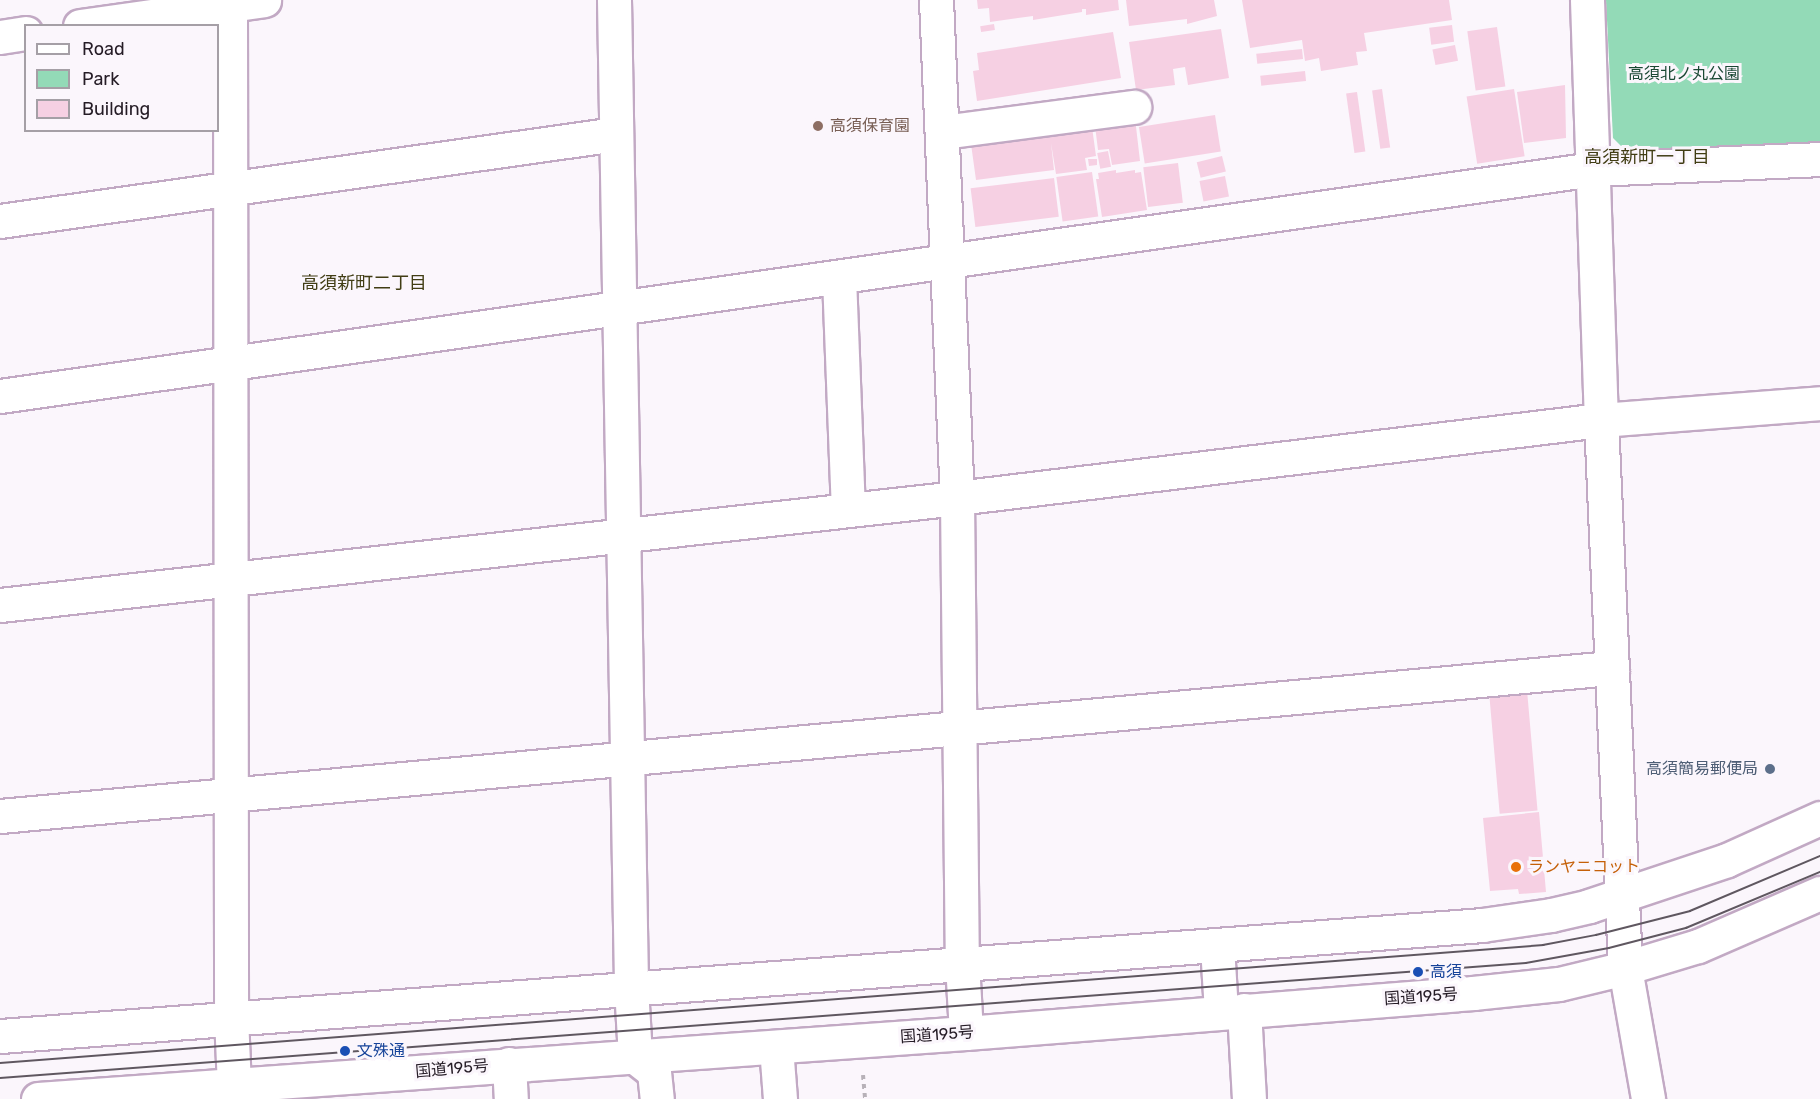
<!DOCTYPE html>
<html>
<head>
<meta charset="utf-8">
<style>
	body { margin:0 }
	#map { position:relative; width:1820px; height:1099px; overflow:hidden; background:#fbf6fc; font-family:Rubik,"Noto Sans JP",sans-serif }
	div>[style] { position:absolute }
	.green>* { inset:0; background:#93dab7 }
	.building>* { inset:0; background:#f6d0e3; transform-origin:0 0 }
	.path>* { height:4px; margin-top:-2px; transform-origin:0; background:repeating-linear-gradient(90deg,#b7b1b8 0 4.5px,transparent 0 9px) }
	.roads { filter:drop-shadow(2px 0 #c2a9c4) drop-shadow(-2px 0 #c2a9c4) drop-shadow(0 2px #c2a9c4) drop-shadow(0 -2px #c2a9c4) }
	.minor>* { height:33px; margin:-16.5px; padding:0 16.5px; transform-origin:16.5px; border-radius:16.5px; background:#fff }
	.highway>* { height:33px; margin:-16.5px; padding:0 16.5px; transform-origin:16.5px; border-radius:16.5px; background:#fff }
	.tram>* { height:1.5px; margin:-0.75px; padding:0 0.75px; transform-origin:0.75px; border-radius:0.75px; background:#5f5760 }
	.dots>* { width:16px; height:16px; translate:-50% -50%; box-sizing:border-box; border:3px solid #fbf6fc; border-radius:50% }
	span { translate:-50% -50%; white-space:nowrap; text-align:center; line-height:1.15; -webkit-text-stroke:6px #fbf6fc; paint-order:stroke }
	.park-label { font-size:16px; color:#1a4834 }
	.education-label { font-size:16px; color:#785e54 }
	.left { translate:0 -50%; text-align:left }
	.service-label { font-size:16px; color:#4e5e75 }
	.right { translate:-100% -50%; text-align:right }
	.food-label { font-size:16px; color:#c56008 }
	.transit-label { font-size:16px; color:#164399 }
	.street-label { font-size:16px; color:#251c26 }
	.neighbourhood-label { font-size:18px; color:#413d14 }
	.legend { position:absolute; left:24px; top:24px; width:195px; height:108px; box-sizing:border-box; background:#fbf6fc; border:2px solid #a59fa6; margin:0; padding:8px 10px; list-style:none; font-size:18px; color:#251c26 }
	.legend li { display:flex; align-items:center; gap:12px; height:30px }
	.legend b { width:30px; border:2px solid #a59fa6 }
</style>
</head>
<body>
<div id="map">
	<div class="green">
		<div style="clip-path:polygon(1606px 0,1820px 0,1820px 143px,1625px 150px,1613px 138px)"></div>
	</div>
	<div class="building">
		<div style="clip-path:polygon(977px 0,1118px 0,1119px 10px,1086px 15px,1086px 9px,1082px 9px,1082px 12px,1033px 20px,1033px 16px,990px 22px,989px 8px,978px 9px)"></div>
		<div style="clip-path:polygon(1126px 0,1214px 0,1217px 16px,1187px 24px,1187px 19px,1129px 26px)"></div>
		<div style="clip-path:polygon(1242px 0,1449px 0,1452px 20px,1364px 33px,1367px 51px,1356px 52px,1358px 65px,1321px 71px,1319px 58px,1305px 61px,1302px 40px,1250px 48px)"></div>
		<div style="left:994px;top:24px;width:6px;height:14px;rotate:81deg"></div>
		<div style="left:1452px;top:25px;width:17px;height:23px;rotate:83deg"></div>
		<div style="left:1497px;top:27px;width:60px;height:30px;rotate:82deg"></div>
		<div style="clip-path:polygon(1221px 29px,1229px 78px,1188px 85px,1185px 67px,1173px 69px,1175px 85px,1136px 90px,1129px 42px)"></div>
		<div style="clip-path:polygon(1113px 32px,1121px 78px,977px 101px,973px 71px,979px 70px,977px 53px)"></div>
		<div style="left:1455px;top:45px;width:16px;height:23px;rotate:79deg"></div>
		<div style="left:1302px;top:49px;width:10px;height:46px;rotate:84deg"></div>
		<div style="left:1305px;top:71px;width:10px;height:45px;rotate:84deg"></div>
		<div style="clip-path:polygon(1565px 85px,1566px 138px,1524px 143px,1517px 92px)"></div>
		<div style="left:1382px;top:89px;width:59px;height:10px;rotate:82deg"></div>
		<div style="left:1514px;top:89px;width:68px;height:48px;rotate:81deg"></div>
		<div style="left:1357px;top:92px;width:60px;height:11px;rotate:82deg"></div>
		<div style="left:1215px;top:115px;width:37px;height:77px;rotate:81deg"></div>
		<div style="clip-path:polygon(1135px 118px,1140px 161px,1112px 165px,1109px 149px,1098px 150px,1095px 126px)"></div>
		<div style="clip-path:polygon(1092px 127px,1096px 156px,1085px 158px,1087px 170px,1056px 174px,1051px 143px,1054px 170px,976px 180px,971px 144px)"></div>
		<div style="left:1108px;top:151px;width:16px;height:11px;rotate:79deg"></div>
		<div style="left:1222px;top:156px;width:16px;height:26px;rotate:76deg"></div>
		<div style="clip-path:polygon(1088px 159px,1097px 159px,1097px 165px,1089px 166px)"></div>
		<div style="left:1178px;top:163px;width:40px;height:35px;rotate:83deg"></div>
		<div style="clip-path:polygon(1116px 170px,1116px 173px,1135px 170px,1135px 173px,1141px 172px,1147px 210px,1102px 217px,1096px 179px,1099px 179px,1098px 173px)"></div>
		<div style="left:1092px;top:172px;width:45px;height:36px;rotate:82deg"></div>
		<div style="left:1225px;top:176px;width:21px;height:26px;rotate:79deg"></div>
		<div style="left:1054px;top:178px;width:39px;height:84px;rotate:83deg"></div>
		<div style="left:1527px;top:690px;width:121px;height:38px;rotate:85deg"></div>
		<div style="clip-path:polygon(1539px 812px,1546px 892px,1519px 894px,1518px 889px,1490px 891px,1483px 818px)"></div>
	</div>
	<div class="path">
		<div style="left:863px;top:1075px;width:24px;rotate:85deg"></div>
	</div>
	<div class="roads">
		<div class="minor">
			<div style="left:614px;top:0;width:987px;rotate:89.01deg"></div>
			<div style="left:631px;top:987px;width:70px;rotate:86.7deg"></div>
			<div style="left:635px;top:1057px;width:24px;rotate:38deg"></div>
			<div style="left:654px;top:1072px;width:27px;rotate:84deg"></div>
			<div style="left:936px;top:0;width:498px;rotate:87.6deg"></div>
			<div style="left:957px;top:498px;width:465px;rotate:89.4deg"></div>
			<div style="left:962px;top:963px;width:70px;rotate:86.7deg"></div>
			<div style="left:1587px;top:0;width:420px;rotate:88.1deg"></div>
			<div style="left:1601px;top:420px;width:549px;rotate:87.49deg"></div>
			<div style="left:1625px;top:968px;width:133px;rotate:80deg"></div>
			<div style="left:230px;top:5px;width:1012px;rotate:89.94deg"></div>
			<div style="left:231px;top:1017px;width:70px;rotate:87.5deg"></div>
			<div style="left:80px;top:26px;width:186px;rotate:-8deg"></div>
			<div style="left:0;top:37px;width:26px;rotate:-9deg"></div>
			<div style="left:943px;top:132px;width:193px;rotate:-7.5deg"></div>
			<div style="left:0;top:221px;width:622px;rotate:-8.04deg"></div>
			<div style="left:839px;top:277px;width:233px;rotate:87.8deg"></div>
			<div style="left:0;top:396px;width:1609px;rotate:-8.11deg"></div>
			<div style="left:1593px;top:169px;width:227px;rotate:-2.5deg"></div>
			<div style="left:0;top:605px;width:963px;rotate:-6.38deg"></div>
			<div style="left:957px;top:498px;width:649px;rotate:-6.91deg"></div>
			<div style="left:1601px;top:420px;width:220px;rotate:-4.4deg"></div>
			<div style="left:0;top:816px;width:1619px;rotate:-5.25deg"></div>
			<div style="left:1217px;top:946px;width:66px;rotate:86.5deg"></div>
			<div style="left:1244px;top:1010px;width:89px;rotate:86.8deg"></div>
			<div style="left:0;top:1036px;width:1486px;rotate:-4.28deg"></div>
			<div style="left:1482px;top:925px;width:70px;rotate:-8.2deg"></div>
			<div style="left:1551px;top:915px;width:39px;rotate:-13deg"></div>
			<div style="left:1589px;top:906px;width:145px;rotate:-18.4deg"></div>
			<div style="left:1727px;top:860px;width:102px;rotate:-24.3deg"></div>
			<div style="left:776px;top:1047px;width:52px;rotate:85.6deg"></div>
			<div style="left:509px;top:1064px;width:35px;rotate:87deg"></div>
		</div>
		<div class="highway">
			<div style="left:38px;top:1099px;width:930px;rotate:-4.07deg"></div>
			<div style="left:966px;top:1033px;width:509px;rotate:-4.51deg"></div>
			<div style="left:1473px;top:993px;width:86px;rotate:-6deg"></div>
			<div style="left:1559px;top:984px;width:68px;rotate:-13.6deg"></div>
			<div style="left:1625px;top:968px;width:76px;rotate:-16.8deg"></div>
			<div style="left:1698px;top:946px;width:133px;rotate:-23.5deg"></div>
		</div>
	</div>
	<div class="tram">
		<div style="left:0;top:1063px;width:1548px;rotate:-4.37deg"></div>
		<div style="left:1543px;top:945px;width:54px;rotate:-10.7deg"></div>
		<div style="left:1596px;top:935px;width:97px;rotate:-14.3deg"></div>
		<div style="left:1690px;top:911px;width:141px;rotate:-22.9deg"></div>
		<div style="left:0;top:1078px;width:1530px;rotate:-4.31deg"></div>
		<div style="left:1526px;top:963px;width:84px;rotate:-10.2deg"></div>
		<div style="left:1609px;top:948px;width:80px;rotate:-14.6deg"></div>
		<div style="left:1686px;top:928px;width:145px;rotate:-22.7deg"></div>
	</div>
	<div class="dots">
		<div style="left:818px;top:126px;background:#8d6e63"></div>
		<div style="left:1770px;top:769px;background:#5c6f8a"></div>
		<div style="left:1516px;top:867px;background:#e8710a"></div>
		<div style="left:1418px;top:972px;background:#1a4fb4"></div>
		<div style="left:345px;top:1051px;background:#1a4fb4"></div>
	</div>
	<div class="park-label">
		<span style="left:1684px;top:74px">高須北ノ丸公園</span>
	</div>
	<div class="education-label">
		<span class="left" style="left:830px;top:126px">高須保育園</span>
	</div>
	<div class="service-label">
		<span class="right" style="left:1758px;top:769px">高須簡易郵便局</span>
	</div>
	<div class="food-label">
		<span class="left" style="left:1528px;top:867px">ランヤニコット</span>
	</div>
	<div class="transit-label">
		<span class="left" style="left:1430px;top:972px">高須</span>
		<span class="left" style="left:357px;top:1051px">文殊通</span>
	</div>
	<div class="street-label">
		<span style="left:1421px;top:997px;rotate:-4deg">国道195号</span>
		<span style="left:937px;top:1035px;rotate:-4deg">国道195号</span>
		<span style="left:452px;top:1069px;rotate:-5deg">国道195号</span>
	</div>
	<div class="neighbourhood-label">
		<span style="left:1647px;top:157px">高須新町一丁目</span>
		<span style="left:364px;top:283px">高須新町二丁目</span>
	</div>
	<ul class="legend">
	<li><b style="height:8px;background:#fff"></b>Road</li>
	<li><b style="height:16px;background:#93dab7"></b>Park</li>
	<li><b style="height:16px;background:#f6d0e3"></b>Building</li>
	</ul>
</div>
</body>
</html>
